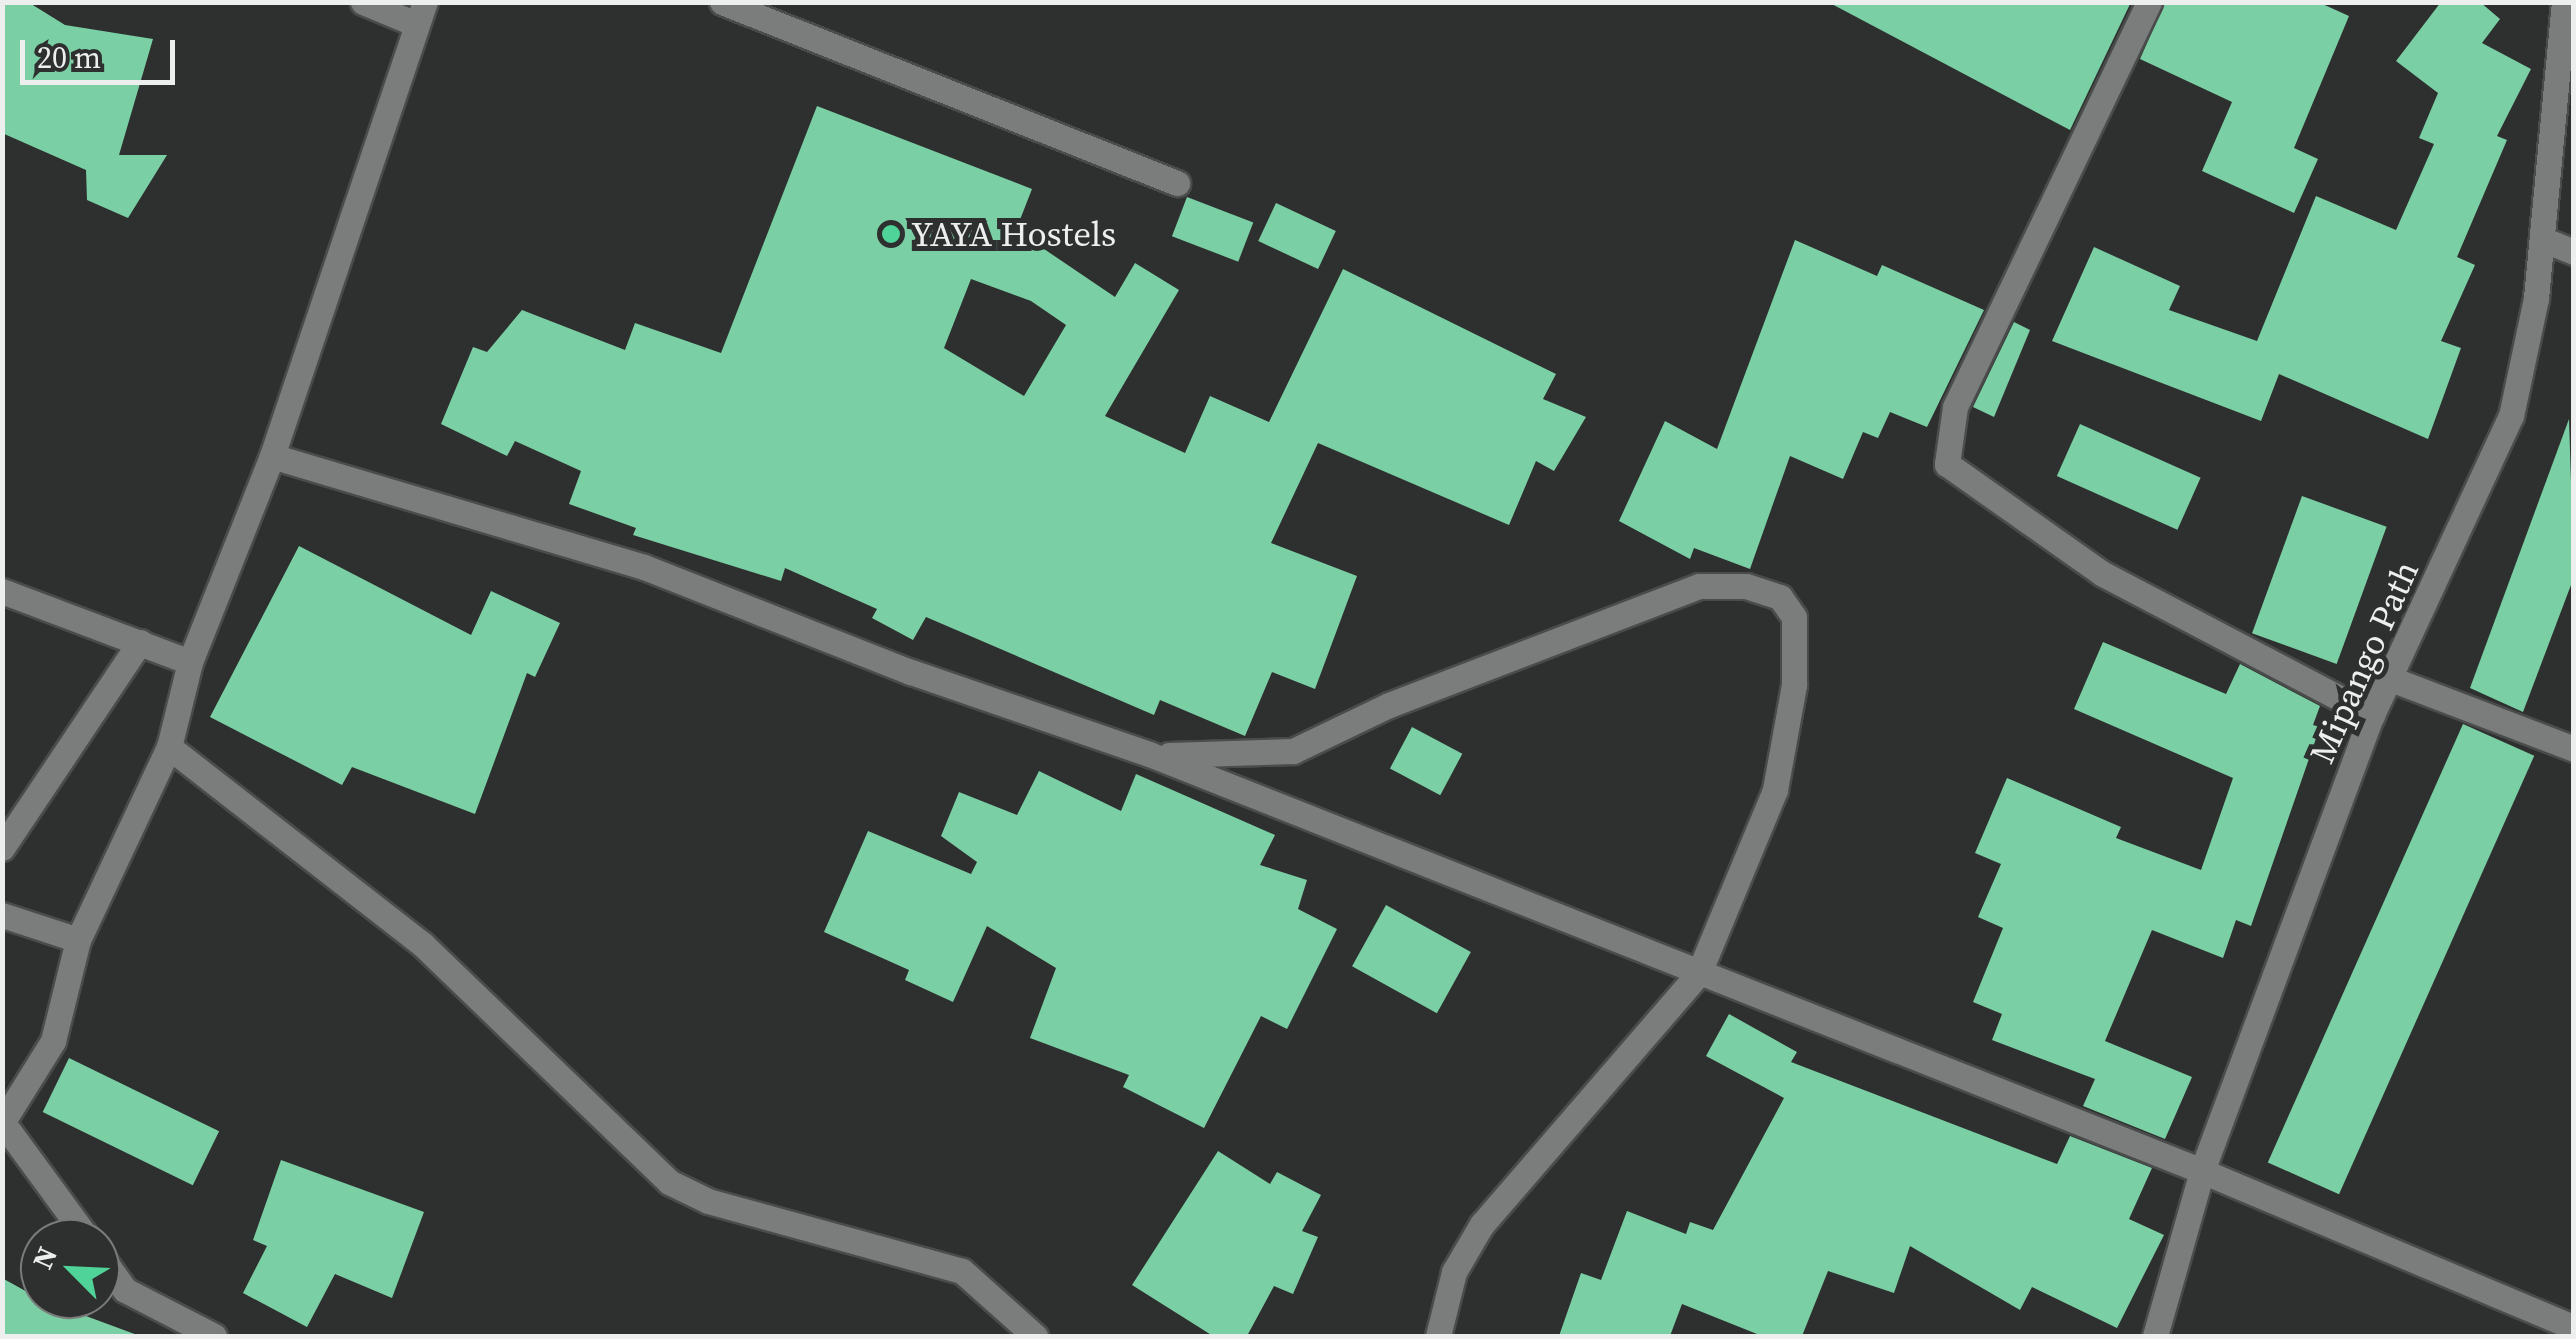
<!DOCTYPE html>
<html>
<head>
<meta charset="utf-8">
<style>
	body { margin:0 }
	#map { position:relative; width:2576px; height:1339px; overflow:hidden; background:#2e302f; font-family:"Source Serif 4",serif }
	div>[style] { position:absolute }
	.building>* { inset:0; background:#7bcfa4; transform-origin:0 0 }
	.roads { filter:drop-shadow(2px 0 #4a4c4b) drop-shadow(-2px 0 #4a4c4b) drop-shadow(0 2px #4a4c4b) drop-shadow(0 -2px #4a4c4b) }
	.minor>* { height:25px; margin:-12.5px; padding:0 12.5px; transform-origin:12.5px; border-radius:12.5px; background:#7a7d7b }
	.dots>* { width:28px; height:28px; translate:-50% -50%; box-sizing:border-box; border:5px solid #2e302f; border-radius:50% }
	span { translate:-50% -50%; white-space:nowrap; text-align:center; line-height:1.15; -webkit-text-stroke:10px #2e302f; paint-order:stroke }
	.poi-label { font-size:35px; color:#edefee }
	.left { translate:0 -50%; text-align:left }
	.street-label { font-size:35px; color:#edefee }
	.frame { position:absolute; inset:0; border:5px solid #edefee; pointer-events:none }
	.north { position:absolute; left:20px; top:1219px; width:100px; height:100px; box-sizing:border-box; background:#2e302f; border:2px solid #7a7c7b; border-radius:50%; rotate:294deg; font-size:28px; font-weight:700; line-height:40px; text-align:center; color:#edefee }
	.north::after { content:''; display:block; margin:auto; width:35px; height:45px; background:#50d398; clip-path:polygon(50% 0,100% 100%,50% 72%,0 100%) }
	.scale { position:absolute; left:20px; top:40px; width:155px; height:45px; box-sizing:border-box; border:5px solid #edefee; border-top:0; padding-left:12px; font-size:30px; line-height:35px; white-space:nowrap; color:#edefee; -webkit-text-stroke:8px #2e302f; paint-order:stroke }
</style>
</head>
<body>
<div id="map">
	<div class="building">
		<div style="clip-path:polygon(2px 2px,28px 2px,65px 25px,153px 39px,119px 155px,167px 155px,128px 218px,87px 200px,86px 170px,2px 133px)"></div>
		<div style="clip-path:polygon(1828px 2px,2131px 2px,2070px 130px)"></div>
		<div style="clip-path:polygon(2165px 2px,2318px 2px,2349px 16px,2294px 148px,2318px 159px,2294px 213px,2202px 171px,2232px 102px,2140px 59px)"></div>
		<div style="clip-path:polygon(2441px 2px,2480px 2px,2500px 19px,2482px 43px,2531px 69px,2497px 136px,2507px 140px,2457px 257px,2475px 265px,2441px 341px,2461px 348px,2428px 439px,2279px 374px,2261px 421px,2052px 341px,2094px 247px,2180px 286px,2169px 310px,2257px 341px,2316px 196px,2396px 230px,2434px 144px,2419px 138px,2438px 93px,2396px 61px)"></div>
		<div style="clip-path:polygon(evenodd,817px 106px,1032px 189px,1016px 230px,1115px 297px,1135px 263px,1179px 290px,1105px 416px,1185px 453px,1210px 396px,1269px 422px,1343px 269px,1556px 374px,1543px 399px,1586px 417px,1554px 471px,1536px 461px,1509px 525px,1318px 443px,1271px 543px,1357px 576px,1315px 689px,1272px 672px,1245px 736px,1160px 700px,1154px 715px,926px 617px,913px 640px,872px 618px,877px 609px,785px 568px,781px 581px,633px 535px,636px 528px,569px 504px,581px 471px,515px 441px,507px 456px,441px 424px,473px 347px,487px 352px,522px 310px,625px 350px,635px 323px,721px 353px,817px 106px,971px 279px,1031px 301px,1066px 325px,1024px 396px,944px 348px,971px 279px)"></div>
		<div style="left:1187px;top:197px;width:71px;height:42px;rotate:21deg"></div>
		<div style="left:1276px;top:203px;width:66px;height:42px;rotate:25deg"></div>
		<div style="clip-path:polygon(1795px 240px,1877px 276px,1882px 265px,1984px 310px,1927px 427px,1890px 412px,1878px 438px,1863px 432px,1843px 479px,1790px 456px,1750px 569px,1694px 548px,1690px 559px,1619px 521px,1665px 421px,1717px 449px)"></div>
		<div style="clip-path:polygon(2014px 322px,2030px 330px,1994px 417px,1973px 407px)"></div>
		<div style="clip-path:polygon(2569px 419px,2574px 577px,2523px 712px,2470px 688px)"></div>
		<div style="left:2080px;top:424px;width:132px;height:57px;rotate:24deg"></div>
		<div style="left:2302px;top:496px;width:90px;height:146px;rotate:20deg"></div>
		<div style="clip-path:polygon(299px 546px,471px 635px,491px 591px,560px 623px,535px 677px,527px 673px,475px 814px,352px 767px,342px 785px,210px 717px)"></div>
		<div style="clip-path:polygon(2103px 642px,2226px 694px,2240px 664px,2320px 706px,2313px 725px,2320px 727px,2251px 926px,2236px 920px,2223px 958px,2152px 930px,2105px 1041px,2192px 1077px,2165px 1139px,2083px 1106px,2095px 1079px,1992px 1040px,2002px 1014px,1973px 1002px,2003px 928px,1978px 917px,2001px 864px,1975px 853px,2007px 778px,2121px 827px,2116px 838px,2201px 870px,2233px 778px,2074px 709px)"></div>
		<div style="left:2463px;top:724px;width:78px;height:480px;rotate:24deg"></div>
		<div style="left:1412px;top:727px;width:57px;height:47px;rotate:28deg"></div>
		<div style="clip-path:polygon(1039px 771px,1121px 811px,1136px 774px,1275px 835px,1260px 865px,1307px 880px,1298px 909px,1337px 929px,1287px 1029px,1261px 1016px,1204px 1128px,1123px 1087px,1129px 1075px,1030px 1038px,1056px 968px,987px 926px,953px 1002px,905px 980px,909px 970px,824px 932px,868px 831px,971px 874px,977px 862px,941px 836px,959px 792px,1017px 815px)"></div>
		<div style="left:1386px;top:905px;width:97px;height:70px;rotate:29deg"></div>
		<div style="clip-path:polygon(1729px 1014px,1797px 1052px,1791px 1062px,2057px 1164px,2070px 1136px,2152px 1168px,2129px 1219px,2164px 1235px,2117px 1328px,2032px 1287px,2020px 1310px,1910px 1246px,1894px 1293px,1828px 1271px,1802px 1336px,1762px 1336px,1682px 1304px,1670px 1336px,1559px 1336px,1581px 1273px,1601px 1280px,1627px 1211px,1686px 1234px,1690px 1222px,1713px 1230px,1784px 1098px,1706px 1056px)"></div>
		<div style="left:69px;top:1058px;width:167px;height:60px;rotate:26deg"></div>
		<div style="clip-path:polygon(1218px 1151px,1270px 1184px,1277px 1172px,1321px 1195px,1302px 1231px,1318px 1237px,1293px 1294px,1274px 1286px,1247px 1336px,1213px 1336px,1132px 1285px)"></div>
		<div style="clip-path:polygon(281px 1160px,424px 1212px,392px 1298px,335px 1274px,307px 1327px,243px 1293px,267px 1246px,253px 1240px)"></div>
		<div style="clip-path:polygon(2px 1278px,40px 1299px,140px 1336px,2px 1336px)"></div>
	</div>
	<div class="roads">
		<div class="minor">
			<div style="left:363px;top:2px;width:57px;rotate:22.5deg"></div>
			<div style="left:722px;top:2px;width:490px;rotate:21.7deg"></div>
			<div style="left:2149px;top:2px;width:449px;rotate:115.6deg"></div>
			<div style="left:1955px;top:407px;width:58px;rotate:98deg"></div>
			<div style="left:1947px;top:464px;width:191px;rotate:35.2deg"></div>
			<div style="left:2103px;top:574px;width:304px;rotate:27.7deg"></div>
			<div style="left:2542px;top:239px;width:35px;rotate:22deg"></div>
			<div style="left:272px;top:456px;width:388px;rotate:16.6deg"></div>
			<div style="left:644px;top:567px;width:287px;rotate:21.5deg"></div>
			<div style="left:911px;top:672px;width:252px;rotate:19deg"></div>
			<div style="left:1149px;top:754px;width:1133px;rotate:21.6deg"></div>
			<div style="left:2202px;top:1171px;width:403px;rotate:22.8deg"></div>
			<div style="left:2px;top:591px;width:201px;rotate:20.7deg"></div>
			<div style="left:2391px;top:679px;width:196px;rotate:20.9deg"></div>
			<div style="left:169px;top:747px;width:321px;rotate:37.9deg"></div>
			<div style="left:422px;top:944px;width:343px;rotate:43.9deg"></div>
			<div style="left:669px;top:1182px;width:43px;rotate:26deg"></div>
			<div style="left:708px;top:1201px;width:263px;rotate:15.4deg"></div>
			<div style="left:962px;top:1271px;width:98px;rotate:41.7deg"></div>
			<div style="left:1169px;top:755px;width:124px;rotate:-1.8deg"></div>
			<div style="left:1293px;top:751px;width:106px;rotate:-25.6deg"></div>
			<div style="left:1389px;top:705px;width:332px;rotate:-21deg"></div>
			<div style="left:1699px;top:586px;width:47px"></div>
			<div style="left:1746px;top:586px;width:36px;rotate:18deg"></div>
			<div style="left:1780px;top:597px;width:24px;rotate:55deg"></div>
			<div style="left:1794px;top:617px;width:68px;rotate:90deg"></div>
			<div style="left:1794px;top:685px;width:107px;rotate:100.3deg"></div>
			<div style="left:1775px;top:790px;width:198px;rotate:112.6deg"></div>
			<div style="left:1699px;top:973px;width:332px;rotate:130.8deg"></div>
			<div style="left:1482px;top:1224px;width:56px;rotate:120.3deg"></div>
			<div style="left:1454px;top:1272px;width:66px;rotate:104deg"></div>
			<div style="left:2px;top:848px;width:248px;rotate:-56.2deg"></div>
			<div style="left:2px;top:915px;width:80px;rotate:18.2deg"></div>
			<div style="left:2px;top:1123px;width:97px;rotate:-58.1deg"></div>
			<div style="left:53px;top:1041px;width:104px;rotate:-76.1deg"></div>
			<div style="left:78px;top:940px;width:213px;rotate:-64.8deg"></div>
			<div style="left:169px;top:747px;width:88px;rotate:-76.1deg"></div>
			<div style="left:190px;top:662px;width:222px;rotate:-68.3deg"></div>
			<div style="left:272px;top:456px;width:479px;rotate:-71.4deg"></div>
			<div style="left:3px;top:1123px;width:144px;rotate:53.8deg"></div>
			<div style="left:100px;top:1255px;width:43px;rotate:54.5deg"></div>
			<div style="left:125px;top:1290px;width:100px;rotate:27.3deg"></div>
			<div style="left:2155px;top:1336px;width:172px;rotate:-74.1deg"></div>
			<div style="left:2202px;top:1171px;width:487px;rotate:-69.6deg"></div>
			<div style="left:2372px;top:715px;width:330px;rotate:-65.1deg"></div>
			<div style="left:2511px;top:416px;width:121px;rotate:-78deg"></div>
			<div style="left:2536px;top:298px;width:297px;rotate:-84.6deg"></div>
		</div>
	</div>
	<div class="dots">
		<div style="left:891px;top:234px;background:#50d398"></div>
	</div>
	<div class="poi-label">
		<span class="left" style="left:911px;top:234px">YAYA Hostels</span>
	</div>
	<div class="street-label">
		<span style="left:2364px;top:662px;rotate:-66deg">Mipango Path</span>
	</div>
	<div class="frame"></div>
	<div class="north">N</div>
	<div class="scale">20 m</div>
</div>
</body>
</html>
